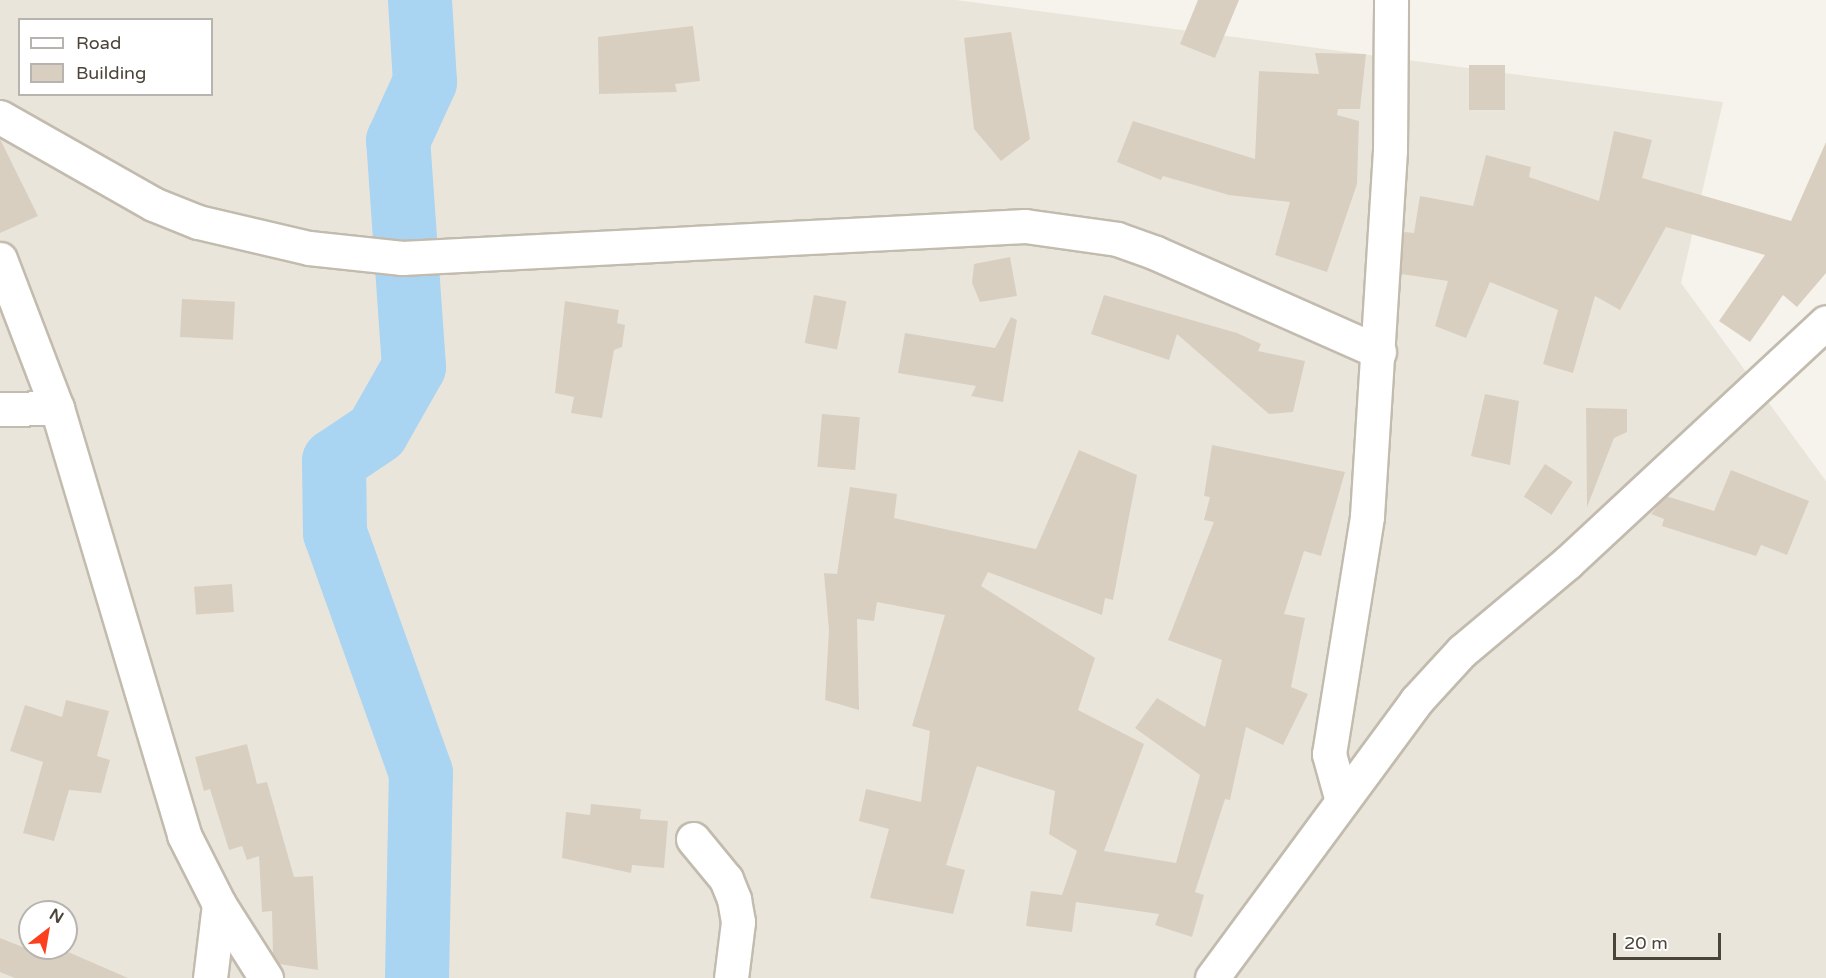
<!DOCTYPE html>
<html>
<head>
<meta charset="utf-8">
<style>
	body { margin:0 }
	#map { position:relative; width:1826px; height:978px; overflow:hidden; background:#f6f3ec; font-family:"Varela Round",sans-serif }
	div>[style] { position:absolute }
	.residential>* { inset:0; background:#eae5da }
	.river>* { height:64px; margin:-32px; padding:0 32px; transform-origin:32px; border-radius:32px; background:#a9d4f2 }
	.building>* { inset:0; background:#d8cfc1; transform-origin:0 0 }
	.roads { filter:drop-shadow(2px 0 #c2bbae) drop-shadow(-2px 0 #c2bbae) drop-shadow(0 2px #c2bbae) drop-shadow(0 -2px #c2bbae) }
	.minor>* { height:33px; margin:-16.5px; padding:0 16.5px; transform-origin:16.5px; border-radius:16.5px; background:#fff }
	span { translate:-50% -50%; white-space:nowrap; text-align:center; line-height:1.15; -webkit-text-stroke:6px #fff; paint-order:stroke }
	.legend { position:absolute; left:18px; top:18px; width:195px; height:78px; box-sizing:border-box; background:#fff; border:2px solid #b7b4b0; margin:0; padding:8px 10px; list-style:none; font-size:18px; color:#4b4439 }
	.legend li { display:flex; align-items:center; gap:12px; height:30px }
	.legend b { width:30px; border:2px solid #b7b4b0 }
	.north { position:absolute; left:18px; top:900px; width:60px; height:60px; box-sizing:border-box; background:#fff; border:2px solid #b7b4b0; border-radius:50%; rotate:31deg; font-size:16px; font-weight:700; line-height:24px; text-align:center; color:#4b4439 }
	.north::after { content:''; display:block; margin:auto; width:21px; height:27px; background:#fc3f1d; clip-path:polygon(50% 0,100% 100%,50% 72%,0 100%) }
	.scale { position:absolute; left:1613px; top:933px; width:108px; height:27px; box-sizing:border-box; border:3px solid #4b4439; border-top:0; padding-left:8px; font-size:18px; line-height:21px; white-space:nowrap; color:#4b4439; -webkit-text-stroke:4px #fff; paint-order:stroke }
</style>
</head>
<body>
<div id="map">
	<div class="residential">
		<div style="clip-path:polygon(evenodd,0 0,956px 0,1723px 102px,1681px 283px,1826px 481px,1826px 978px,0 978px,0 0,20px 20px,212px 20px,212px 94px,20px 94px,20px 20px,0 0,30px 912px,66px 912px,66px 948px,30px 948px,30px 912px)"></div>
	</div>
	<div class="river">
		<div style="left:417px;top:978px;width:205px;rotate:-88.9deg"></div>
		<div style="left:421px;top:773px;width:255px;rotate:-109.7deg"></div>
		<div style="left:335px;top:533px;width:72px;rotate:-90.8deg"></div>
		<div style="left:334px;top:461px;width:52px;rotate:-34deg"></div>
		<div style="left:377px;top:432px;width:75px;rotate:-60.4deg"></div>
		<div style="left:414px;top:367px;width:227px;rotate:-94deg"></div>
		<div style="left:398px;top:141px;width:65px;rotate:-65.4deg"></div>
		<div style="left:425px;top:82px;width:82px;rotate:-93.5deg"></div>
	</div>
	<div class="building">
		<div style="clip-path:polygon(1198px 0,1239px 0,1215px 58px,1180px 44px)"></div>
		<div style="clip-path:polygon(693px 26px,700px 81px,675px 84px,677px 92px,599px 94px,598px 37px)"></div>
		<div style="clip-path:polygon(1011px 32px,1030px 139px,1001px 161px,974px 129px,964px 38px)"></div>
		<div style="clip-path:polygon(1315px 53px,1366px 54px,1360px 109px,1338px 109px,1337px 115px,1359px 121px,1357px 184px,1327px 272px,1275px 255px,1290px 202px,1229px 195px,1163px 176px,1161px 180px,1117px 162px,1133px 121px,1255px 159px,1259px 71px,1319px 74px)"></div>
		<div style="left:1469px;top:65px;width:36px;height:45px"></div>
		<div style="clip-path:polygon(1614px 131px,1652px 140px,1642px 178px,1791px 221px,1826px 142px,1826px 273px,1797px 307px,1783px 295px,1750px 342px,1719px 321px,1765px 255px,1666px 227px,1620px 310px,1595px 296px,1573px 373px,1543px 364px,1558px 310px,1490px 282px,1466px 338px,1435px 326px,1448px 281px,1401px 274px,1404px 232px,1414px 233px,1420px 196px,1473px 206px,1486px 155px,1531px 167px,1529px 177px,1599px 201px)"></div>
		<div style="clip-path:polygon(0 139px,38px 216px,0 233px)"></div>
		<div style="clip-path:polygon(1010px 257px,1017px 296px,980px 302px,972px 283px,974px 264px)"></div>
		<div style="left:814px;top:295px;width:33px;height:49px;rotate:11deg"></div>
		<div style="clip-path:polygon(1104px 295px,1237px 333px,1261px 344px,1258px 351px,1305px 361px,1293px 412px,1269px 414px,1177px 334px,1169px 360px,1091px 334px)"></div>
		<div style="left:182px;top:299px;width:53px;height:38px;rotate:3deg"></div>
		<div style="clip-path:polygon(565px 301px,619px 310px,617px 323px,625px 325px,622px 347px,614px 350px,602px 418px,571px 413px,574px 397px,555px 393px)"></div>
		<div style="clip-path:polygon(1011px 317px,1017px 320px,1003px 402px,971px 396px,976px 386px,898px 373px,905px 333px,995px 348px)"></div>
		<div style="clip-path:polygon(1485px 394px,1519px 401px,1510px 465px,1471px 456px)"></div>
		<div style="clip-path:polygon(1586px 408px,1627px 409px,1627px 432px,1614px 438px,1587px 507px)"></div>
		<div style="left:822px;top:414px;width:38px;height:53px;rotate:5deg"></div>
		<div style="clip-path:polygon(1212px 445px,1345px 472px,1321px 556px,1304px 551px,1284px 614px,1305px 618px,1291px 687px,1308px 694px,1283px 745px,1246px 727px,1230px 800px,1225px 799px,1195px 892px,1204px 895px,1192px 937px,1155px 925px,1159px 914px,1076px 902px,1072px 932px,1026px 926px,1031px 891px,1062px 895px,1077px 851px,1049px 834px,1055px 791px,977px 766px,946px 865px,965px 870px,953px 914px,870px 898px,889px 829px,859px 821px,866px 789px,921px 802px,930px 731px,912px 726px,945px 615px,877px 602px,874px 621px,857px 619px,859px 710px,825px 700px,829px 630px,824px 573px,837px 574px,850px 487px,897px 494px,894px 518px,1036px 549px,1079px 450px,1137px 475px,1113px 600px,1105px 598px,1102px 615px,988px 572px,981px 586px,1095px 658px,1078px 710px,1144px 744px,1104px 851px,1176px 863px,1200px 775px,1135px 728px,1157px 698px,1205px 727px,1222px 660px,1168px 640px,1214px 522px,1204px 520px,1210px 497px,1204px 496px)"></div>
		<div style="left:1545px;top:464px;width:33px;height:39px;rotate:33deg"></div>
		<div style="clip-path:polygon(1731px 470px,1809px 501px,1787px 555px,1761px 545px,1756px 556px,1662px 526px,1664px 519px,1651px 514px,1666px 496px,1714px 511px)"></div>
		<div style="left:232px;top:584px;width:28px;height:38px;rotate:86deg"></div>
		<div style="clip-path:polygon(66px 700px,109px 711px,97px 756px,110px 760px,101px 793px,69px 790px,54px 841px,23px 833px,43px 762px,10px 751px,25px 705px,62px 717px)"></div>
		<div style="clip-path:polygon(247px 744px,257px 784px,267px 782px,294px 877px,313px 876px,318px 970px,279px 964px,273px 954px,272px 911px,262px 912px,259px 856px,247px 860px,242px 846px,229px 850px,210px 789px,204px 791px,195px 757px)"></div>
		<div style="clip-path:polygon(591px 804px,641px 809px,640px 819px,668px 821px,664px 868px,632px 865px,631px 873px,562px 858px,566px 812px,590px 815px)"></div>
		<div style="clip-path:polygon(0 938px,45px 956px,48px 948px,59px 948px,128px 978px,15px 978px,0 972px)"></div>
	</div>
	<div class="roads">
		<div class="minor">
			<div style="left:0;top:117px;width:176px;rotate:29.6deg"></div>
			<div style="left:153px;top:204px;width:48px;rotate:21.8deg"></div>
			<div style="left:198px;top:222px;width:114px;rotate:13.2deg"></div>
			<div style="left:309px;top:248px;width:94px;rotate:6.1deg"></div>
			<div style="left:402px;top:258px;width:624px;rotate:-2.94deg"></div>
			<div style="left:1025px;top:226px;width:93px;rotate:8deg"></div>
			<div style="left:1117px;top:239px;width:41px;rotate:19.7deg"></div>
			<div style="left:1156px;top:253px;width:244px;rotate:23.9deg"></div>
			<div style="left:0;top:259px;width:160px;rotate:69.1deg"></div>
			<div style="left:57px;top:408px;width:445px;rotate:73.4deg"></div>
			<div style="left:184px;top:835px;width:77px;rotate:63.1deg"></div>
			<div style="left:219px;top:904px;width:75px;rotate:96.9deg"></div>
			<div style="left:0;top:409px;width:57px;rotate:-1deg"></div>
			<div style="left:1342px;top:801px;width:49px;rotate:-105.5deg"></div>
			<div style="left:1329px;top:754px;width:241px;rotate:-80.9deg"></div>
			<div style="left:1367px;top:516px;width:367px;rotate:-86.4deg"></div>
			<div style="left:1390px;top:150px;width:150px;rotate:-89.6deg"></div>
			<div style="left:693px;top:839px;width:52px;rotate:50.5deg"></div>
			<div style="left:726px;top:879px;width:22px;rotate:68deg"></div>
			<div style="left:734px;top:899px;width:23px;rotate:80deg"></div>
			<div style="left:738px;top:922px;width:56px;rotate:97.1deg"></div>
			<div style="left:219px;top:904px;width:88px;rotate:57.6deg"></div>
			<div style="left:1212px;top:978px;width:344px;rotate:-53.6deg"></div>
			<div style="left:1416px;top:701px;width:68px;rotate:-47.4deg"></div>
			<div style="left:1462px;top:651px;width:138px;rotate:-40deg"></div>
			<div style="left:1568px;top:562px;width:352px;rotate:-42.9deg"></div>
		</div>
	</div>
	<ul class="legend">
	<li><b style="height:8px;background:#fff"></b>Road</li>
	<li><b style="height:16px;background:#d8cfc1"></b>Building</li>
	</ul>
	<div class="north">N</div>
	<div class="scale">20 m</div>
</div>
</body>
</html>
